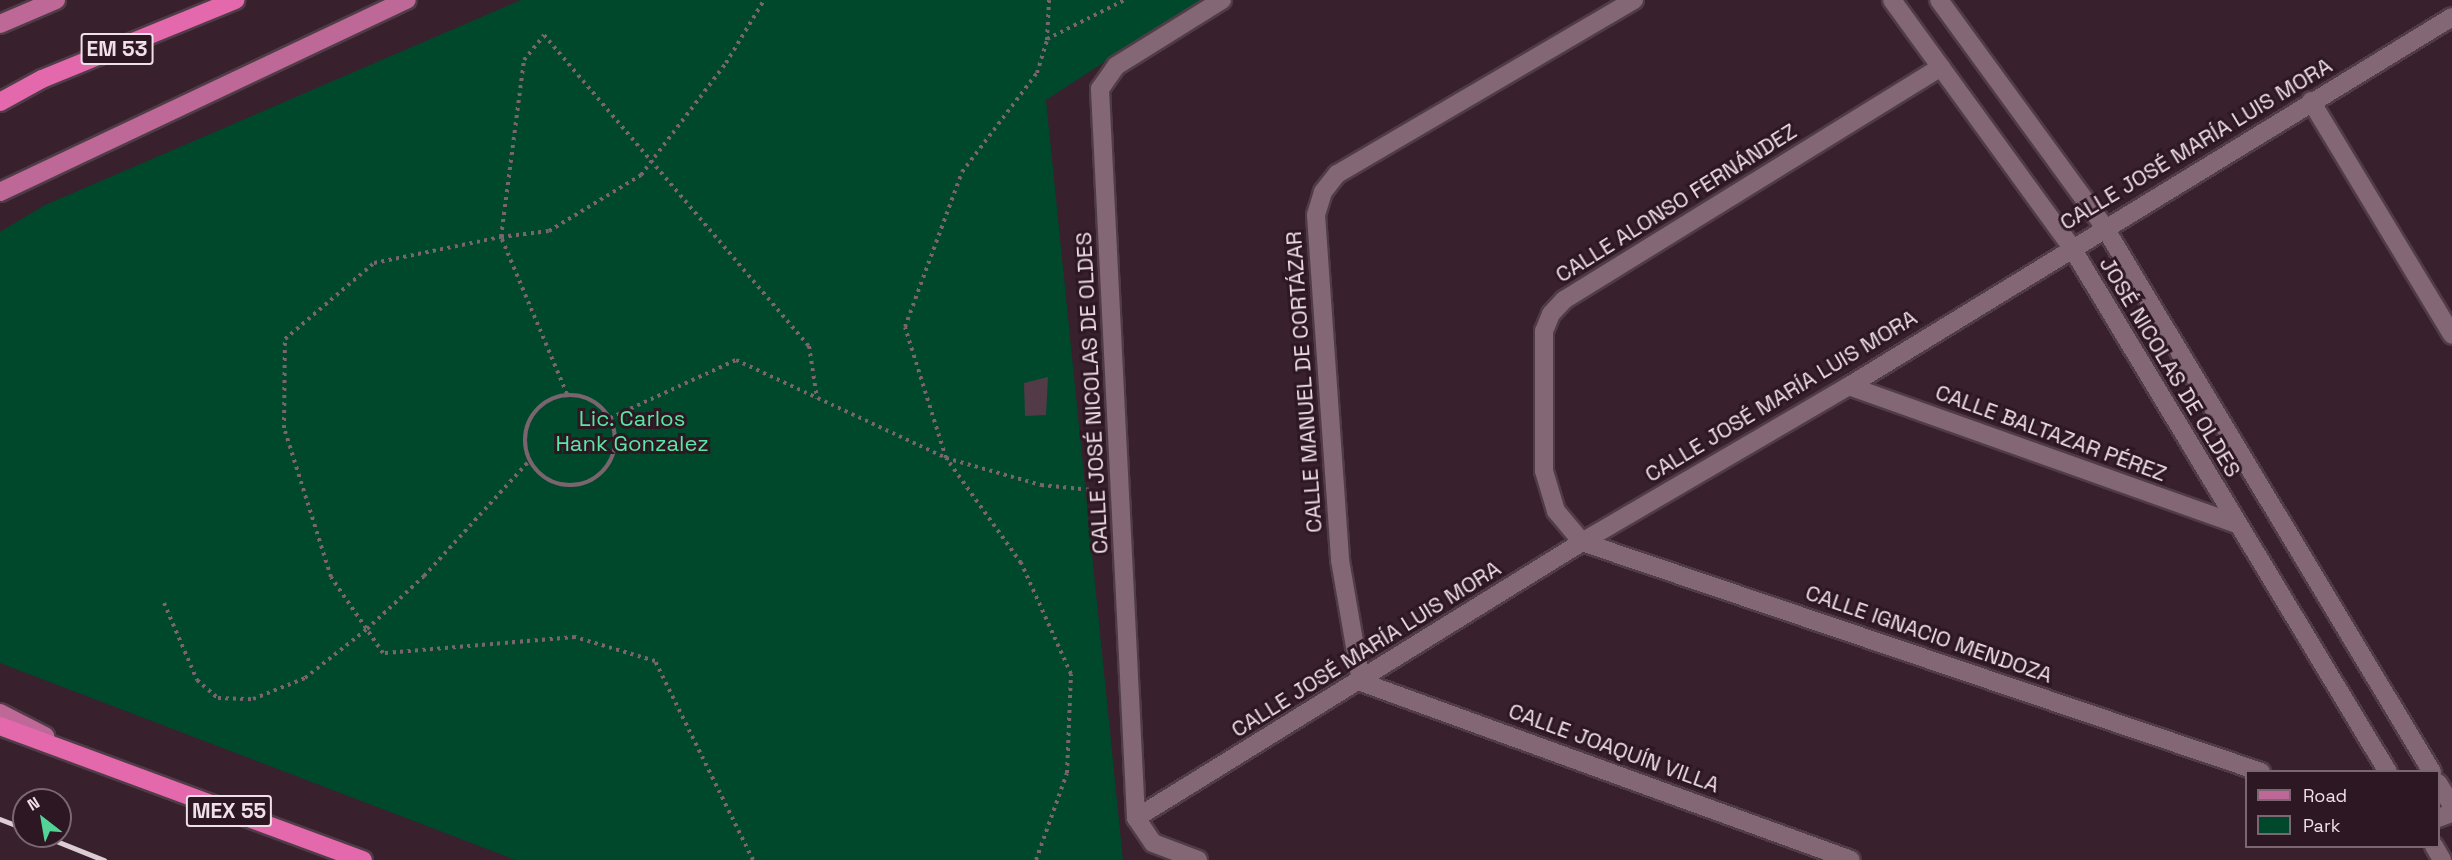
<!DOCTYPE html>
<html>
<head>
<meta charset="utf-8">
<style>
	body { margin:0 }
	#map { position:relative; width:2452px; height:860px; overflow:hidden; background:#38202c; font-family:"Space Grotesk",sans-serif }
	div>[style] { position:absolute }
	.green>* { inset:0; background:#00482c }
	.building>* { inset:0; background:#533a47 }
	.path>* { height:4px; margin-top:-2px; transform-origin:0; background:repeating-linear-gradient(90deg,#7a656f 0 3px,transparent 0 7.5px) }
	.path>.ring { margin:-2px; padding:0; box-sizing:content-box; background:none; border:4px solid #7a656f; border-radius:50% }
	.roads { filter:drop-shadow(2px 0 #503c47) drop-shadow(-2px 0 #503c47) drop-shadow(0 2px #503c47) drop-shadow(0 -2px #503c47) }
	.street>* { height:18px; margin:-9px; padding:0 9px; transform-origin:9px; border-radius:9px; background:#836774 }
	.primary>* { height:18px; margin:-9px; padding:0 9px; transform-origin:9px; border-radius:9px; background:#bd6896 }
	.highway>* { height:18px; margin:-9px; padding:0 9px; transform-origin:9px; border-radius:9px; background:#e368ac }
	.rail>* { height:4.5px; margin:-2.25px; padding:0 2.25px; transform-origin:2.25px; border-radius:2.25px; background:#dcccd4 }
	span { translate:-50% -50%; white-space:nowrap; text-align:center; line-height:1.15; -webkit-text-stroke:6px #2d1723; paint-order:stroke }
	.shield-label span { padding:2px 4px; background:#2d1723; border:2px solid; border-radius:4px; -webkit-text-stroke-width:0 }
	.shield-label { font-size:21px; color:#efdfe7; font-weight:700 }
	.street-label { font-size:22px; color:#efdfe7 }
	.park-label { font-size:22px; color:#5ae6a4 }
	.legend { position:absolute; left:2245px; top:770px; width:195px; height:78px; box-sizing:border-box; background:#2d1723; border:2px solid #7b6771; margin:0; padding:8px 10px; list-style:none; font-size:18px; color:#efdfe7 }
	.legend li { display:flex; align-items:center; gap:12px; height:30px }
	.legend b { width:30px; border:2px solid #7b6771 }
	.north { position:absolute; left:12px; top:788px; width:60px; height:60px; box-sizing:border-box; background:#2d1723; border:2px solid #7b6771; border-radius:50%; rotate:329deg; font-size:16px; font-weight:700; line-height:24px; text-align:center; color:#efdfe7 }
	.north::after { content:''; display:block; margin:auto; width:21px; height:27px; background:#53d396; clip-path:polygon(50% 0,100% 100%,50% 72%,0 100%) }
</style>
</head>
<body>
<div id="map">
	<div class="green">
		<div style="clip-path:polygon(521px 0,1200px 0,1046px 100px,1123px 860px,516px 860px,0 663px,0 232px,45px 205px)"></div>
	</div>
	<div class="building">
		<div style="clip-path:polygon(1048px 377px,1046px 415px,1025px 416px,1024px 383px)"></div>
	</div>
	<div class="path">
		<div style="left:1047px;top:39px;width:87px;rotate:-26.6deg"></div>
		<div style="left:567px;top:394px;width:170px;rotate:-112.8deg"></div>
		<div style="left:501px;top:237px;width:178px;rotate:-82.6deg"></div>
		<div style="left:524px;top:60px;width:32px;rotate:-51deg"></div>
		<div style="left:544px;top:35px;width:409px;rotate:49.6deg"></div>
		<div style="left:809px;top:346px;width:53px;rotate:81.3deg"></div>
		<div class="ring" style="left:525px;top:395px;width:86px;height:86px"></div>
		<div style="left:610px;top:418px;width:139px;rotate:-24.7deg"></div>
		<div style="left:736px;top:360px;width:232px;rotate:25deg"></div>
		<div style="left:946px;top:458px;width:99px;rotate:15.9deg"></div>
		<div style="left:1041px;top:485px;width:51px;rotate:5.6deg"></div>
		<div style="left:164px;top:603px;width:84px;rotate:66.8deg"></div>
		<div style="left:197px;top:680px;width:28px;rotate:41deg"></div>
		<div style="left:218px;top:698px;width:35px;rotate:2deg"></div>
		<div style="left:253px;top:699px;width:56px;rotate:-22deg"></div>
		<div style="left:305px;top:678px;width:79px;rotate:-38.3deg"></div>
		<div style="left:367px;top:629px;width:78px;rotate:-42.9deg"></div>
		<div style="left:424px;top:576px;width:157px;rotate:-47.6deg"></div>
		<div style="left:753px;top:860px;width:222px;rotate:-116.2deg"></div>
		<div style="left:655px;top:661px;width:84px;rotate:-163.3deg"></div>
		<div style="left:575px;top:637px;width:193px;rotate:175.2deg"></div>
		<div style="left:383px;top:653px;width:92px;rotate:-124.4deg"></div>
		<div style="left:331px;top:577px;width:156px;rotate:-107.5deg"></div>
		<div style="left:284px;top:428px;width:89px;rotate:-89.4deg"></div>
		<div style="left:285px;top:339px;width:117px;rotate:-40.5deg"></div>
		<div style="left:374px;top:263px;width:130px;rotate:-11.6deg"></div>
		<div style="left:501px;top:237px;width:48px;rotate:-7.1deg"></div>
		<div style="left:549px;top:231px;width:108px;rotate:-31.3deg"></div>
		<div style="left:641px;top:175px;width:141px;rotate:-52.8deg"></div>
		<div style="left:726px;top:63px;width:74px;rotate:-58.9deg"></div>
		<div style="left:1036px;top:860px;width:92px;rotate:-70.4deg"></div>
		<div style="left:1067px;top:773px;width:99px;rotate:-87.7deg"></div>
		<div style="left:1071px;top:674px;width:122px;rotate:-114.2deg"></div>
		<div style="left:1021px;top:563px;width:129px;rotate:-125.5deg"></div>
		<div style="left:946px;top:458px;width:137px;rotate:-107.4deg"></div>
		<div style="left:905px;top:327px;width:165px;rotate:-69.8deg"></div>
		<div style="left:962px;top:172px;width:124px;rotate:-52.9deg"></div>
		<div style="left:1037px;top:73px;width:34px;rotate:-73deg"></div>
		<div style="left:1047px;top:40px;width:40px;rotate:-87.1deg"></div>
	</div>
	<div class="roads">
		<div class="street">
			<div style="left:1634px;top:0;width:344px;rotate:149.6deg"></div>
			<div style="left:1337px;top:174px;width:23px;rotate:128deg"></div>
			<div style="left:1323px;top:192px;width:24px;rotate:107deg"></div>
			<div style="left:1316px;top:215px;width:346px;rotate:86deg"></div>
			<div style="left:1340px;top:560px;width:124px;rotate:80.2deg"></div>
			<div style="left:1361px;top:682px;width:521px;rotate:19.96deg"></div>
			<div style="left:1892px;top:0;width:306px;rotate:54deg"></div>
			<div style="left:2072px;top:248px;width:612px;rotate:58.91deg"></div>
			<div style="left:1939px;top:0;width:282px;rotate:53.9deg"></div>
			<div style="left:2105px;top:228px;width:635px;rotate:58.99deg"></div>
			<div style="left:1941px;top:67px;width:443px;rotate:148.3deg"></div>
			<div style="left:1564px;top:300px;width:19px;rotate:133deg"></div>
			<div style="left:1551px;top:314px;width:18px;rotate:112deg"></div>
			<div style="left:1544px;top:331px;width:140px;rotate:90deg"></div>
			<div style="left:1544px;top:471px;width:42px;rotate:73.3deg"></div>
			<div style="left:1556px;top:511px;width:40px;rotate:50deg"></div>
			<div style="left:1582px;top:542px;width:717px;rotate:18.71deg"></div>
			<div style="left:2311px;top:101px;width:273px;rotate:58.9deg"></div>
			<div style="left:1849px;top:386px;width:411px;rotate:19.6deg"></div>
			<div style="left:2438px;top:783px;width:26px;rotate:58deg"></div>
			<div style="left:1136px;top:818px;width:524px;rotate:-31.75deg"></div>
			<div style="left:1582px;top:542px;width:309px;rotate:-30.3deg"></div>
			<div style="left:1849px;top:386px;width:707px;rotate:-31.46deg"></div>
			<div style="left:2438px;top:818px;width:15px;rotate:-20deg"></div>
			<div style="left:2434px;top:846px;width:16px;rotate:60deg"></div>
			<div style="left:1198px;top:860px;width:48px;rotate:-159.3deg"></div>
			<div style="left:1153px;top:843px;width:30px;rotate:-124deg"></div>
			<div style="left:1136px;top:818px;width:730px;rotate:-92.83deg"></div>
			<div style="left:1100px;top:89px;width:28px;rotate:-55deg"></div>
			<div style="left:1116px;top:66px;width:125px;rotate:-31.9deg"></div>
		</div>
		<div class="primary">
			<div style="left:0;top:24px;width:61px;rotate:-23.2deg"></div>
			<div style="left:0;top:192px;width:450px;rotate:-25.3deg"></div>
			<div style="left:0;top:713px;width:51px;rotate:27.1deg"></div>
		</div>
		<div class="highway">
			<div style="left:0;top:102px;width:48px;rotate:-28.7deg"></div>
			<div style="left:42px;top:79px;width:209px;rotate:-22.2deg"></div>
			<div style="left:0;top:726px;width:387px;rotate:20.3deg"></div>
		</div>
	</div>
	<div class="rail">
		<div style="left:0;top:819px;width:26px;rotate:21deg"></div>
		<div style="left:44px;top:836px;width:65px;rotate:21.8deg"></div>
	</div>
	<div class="shield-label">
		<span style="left:117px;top:49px">EM 53</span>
		<span style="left:229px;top:811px">MEX 55</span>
	</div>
	<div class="street-label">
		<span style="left:2196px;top:144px;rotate:-31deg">CALLE JOSÉ MARÍA LUIS MORA</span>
		<span style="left:1676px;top:203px;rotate:-32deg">CALLE ALONSO FERNÁNDEZ</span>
		<span style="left:2170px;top:367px;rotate:59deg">JOSÉ NICOLAS DE OLDES</span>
		<span style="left:1304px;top:382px;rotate:-94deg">CALLE MANUEL DE CORTÁZAR</span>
		<span style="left:1092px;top:393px;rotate:-93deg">CALLE JOSÉ NICOLAS DE OLDES</span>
		<span style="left:1781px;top:396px;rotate:-31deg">CALLE JOSÉ MARÍA LUIS MORA</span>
		<span style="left:2051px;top:433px;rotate:20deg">CALLE BALTAZAR PÉREZ</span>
		<span style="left:1929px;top:634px;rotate:19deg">CALLE IGNACIO MENDOZA</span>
		<span style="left:1366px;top:649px;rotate:-32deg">CALLE JOSÉ MARÍA LUIS MORA</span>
		<span style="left:1614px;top:748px;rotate:20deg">CALLE JOAQUÍN VILLA</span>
	</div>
	<div class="park-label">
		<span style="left:632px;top:431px">Lic. Carlos<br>Hank Gonzalez</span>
	</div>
	<ul class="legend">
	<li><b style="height:8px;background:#bd6896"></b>Road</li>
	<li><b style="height:16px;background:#00482c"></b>Park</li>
	</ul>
	<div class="north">N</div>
</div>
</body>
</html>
